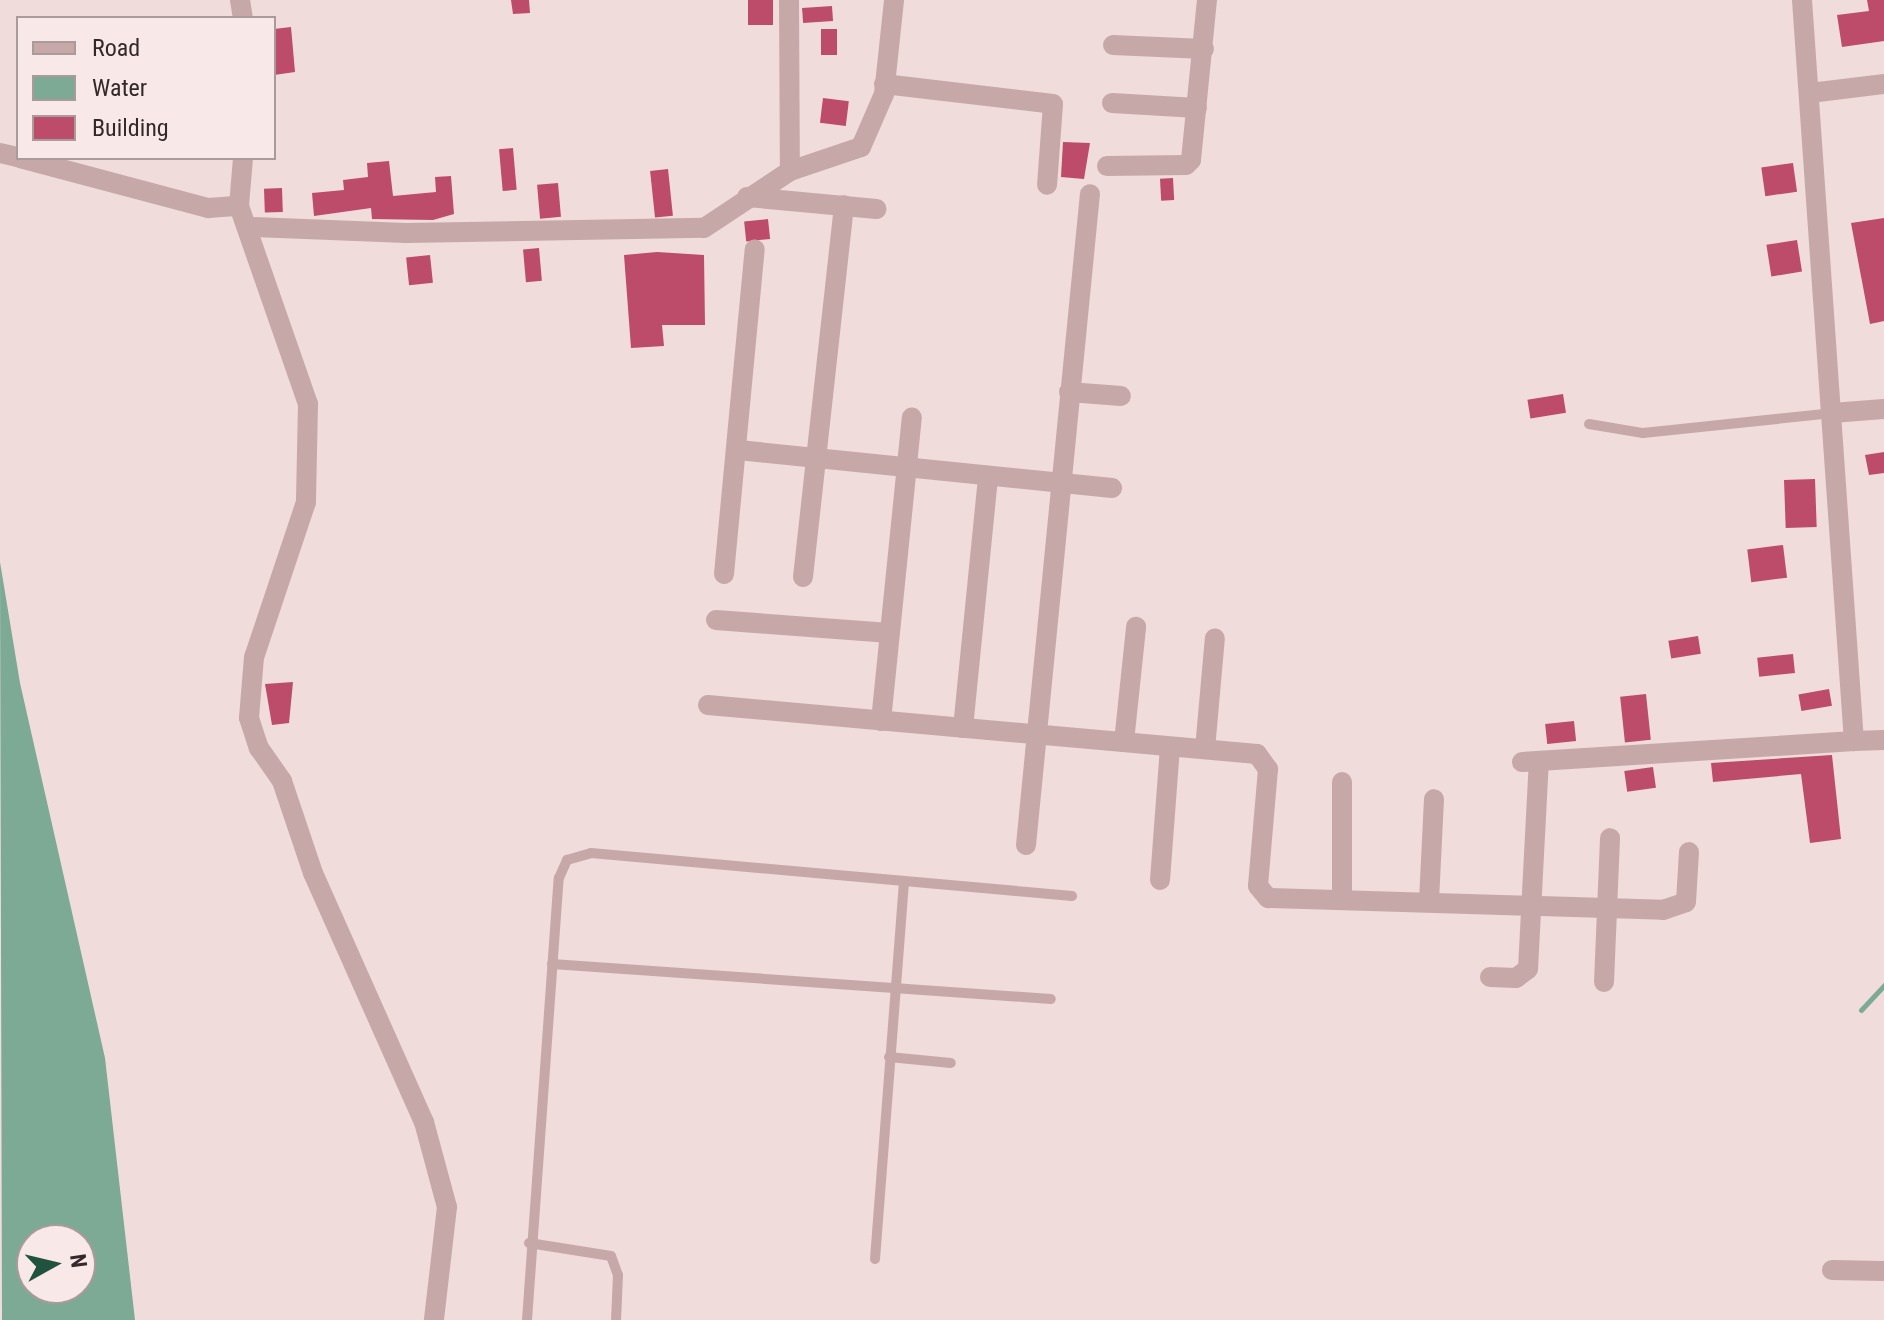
<!DOCTYPE html>
<html>
<head>
<meta charset="utf-8">
<style>
	body { margin:0 }
	#map { position:relative; width:1884px; height:1320px; overflow:hidden; background:#f0dcdb; font-family:"Roboto Condensed",sans-serif }
	div>[style] { position:absolute }
	.water>* { inset:0; background:#7caa95 }
	.stream>* { height:5px; margin:-2.5px; padding:0 2.5px; transform-origin:2.5px; border-radius:2.5px; background:#7caa95 }
	.building>* { inset:0; background:#bc4c69; transform-origin:0 0 }
	.service>* { height:10px; margin:-5px; padding:0 5px; transform-origin:5px; border-radius:5px; background:#c7a8a9 }
	.minor>* { height:20px; margin:-10px; padding:0 10px; transform-origin:10px; border-radius:10px; background:#c7a8a9 }
	.tertiary>* { height:20px; margin:-10px; padding:0 10px; transform-origin:10px; border-radius:10px; background:#c7a8a9 }
	span { translate:-50% -50%; white-space:nowrap; text-align:center; line-height:1.15; -webkit-text-stroke:8px #f8e8e7; paint-order:stroke }
	.legend { position:absolute; left:16px; top:16px; width:260px; height:144px; box-sizing:border-box; background:#f8e8e7; border:2px solid #aa9b9b; margin:0; padding:10px 14px; list-style:none; font-size:24px; color:#34282a }
	.legend li { display:flex; align-items:center; gap:16px; height:40px }
	.legend b { width:40px; border:2px solid #aa9b9b }
	.north { position:absolute; left:16px; top:1224px; width:80px; height:80px; box-sizing:border-box; background:#f8e8e7; border:2px solid #aa9b9b; border-radius:50%; rotate:82deg; font-size:22px; font-weight:700; line-height:32px; text-align:center; color:#34282a }
	.north::after { content:''; display:block; margin:auto; width:28px; height:36px; background:#21523d; clip-path:polygon(50% 0,100% 100%,50% 72%,0 100%) }
</style>
</head>
<body>
<div id="map">
	<div class="water">
		<div style="clip-path:polygon(evenodd,0 562px,20px 683px,105px 1058px,135px 1320px,2px 1320px,0 562px,32px 1240px,80px 1240px,80px 1288px,32px 1288px,32px 1240px)"></div>
	</div>
	<div class="stream">
		<div style="left:1861px;top:1010px;width:34px;rotate:-47deg"></div>
	</div>
	<div class="building">
		<div style="clip-path:polygon(511px 0,529px 0,530px 13px,513px 14px)"></div>
		<div style="left:748px;top:0;width:25px;height:25px"></div>
		<div style="clip-path:polygon(1867px 0,1884px 0,1884px 41px,1842px 47px,1837px 15px,1869px 11px)"></div>
		<div style="left:832px;top:6px;width:15px;height:30px;rotate:86deg"></div>
		<div style="clip-path:polygon(291px 27px,295px 72px,274px 75px,274px 29px)"></div>
		<div style="left:821px;top:29px;width:16px;height:26px"></div>
		<div style="left:823px;top:98px;width:26px;height:25px;rotate:7deg"></div>
		<div style="clip-path:polygon(1063px 142px,1090px 143px,1084px 179px,1061px 177px)"></div>
		<div style="left:513px;top:148px;width:42px;height:14px;rotate:85deg"></div>
		<div style="clip-path:polygon(389px 161px,393px 196px,436px 192px,435px 177px,451px 176px,454px 214px,433px 220px,372px 219px,371px 208px,314px 216px,312px 193px,344px 190px,343px 180px,368px 177px,367px 163px)"></div>
		<div style="left:1793px;top:163px;width:29px;height:32px;rotate:82deg"></div>
		<div style="left:668px;top:169px;width:47px;height:18px;rotate:84deg"></div>
		<div style="left:1173px;top:178px;width:22px;height:13px;rotate:87deg"></div>
		<div style="left:558px;top:183px;width:34px;height:21px;rotate:85deg"></div>
		<div style="left:282px;top:188px;width:24px;height:18px;rotate:88deg"></div>
		<div style="clip-path:polygon(1884px 218px,1884px 321px,1870px 324px,1851px 223px)"></div>
		<div style="left:768px;top:219px;width:20px;height:24px;rotate:84deg"></div>
		<div style="left:1797px;top:240px;width:32px;height:31px;rotate:81deg"></div>
		<div style="left:539px;top:248px;width:33px;height:16px;rotate:85deg"></div>
		<div style="clip-path:polygon(657px 252px,704px 255px,705px 325px,662px 325px,664px 346px,631px 348px,624px 255px)"></div>
		<div style="left:430px;top:255px;width:28px;height:24px;rotate:84deg"></div>
		<div style="left:1563px;top:394px;width:19px;height:36px;rotate:81deg"></div>
		<div style="clip-path:polygon(1884px 452px,1884px 473px,1869px 475px,1865px 455px)"></div>
		<div style="left:1815px;top:479px;width:48px;height:31px;rotate:88deg"></div>
		<div style="left:1783px;top:545px;width:33px;height:36px;rotate:83deg"></div>
		<div style="left:1698px;top:636px;width:18px;height:30px;rotate:81deg"></div>
		<div style="left:1793px;top:654px;width:19px;height:36px;rotate:84deg"></div>
		<div style="clip-path:polygon(293px 682px,289px 723px,272px 725px,265px 684px)"></div>
		<div style="left:1829px;top:689px;width:17px;height:31px;rotate:80deg"></div>
		<div style="left:1646px;top:694px;width:46px;height:26px;rotate:84deg"></div>
		<div style="left:1574px;top:721px;width:20px;height:29px;rotate:84deg"></div>
		<div style="clip-path:polygon(1832px 755px,1841px 839px,1810px 843px,1801px 774px,1713px 782px,1711px 763px)"></div>
		<div style="left:1653px;top:767px;width:21px;height:29px;rotate:82deg"></div>
	</div>
	<div class="service">
		<div style="left:1589px;top:424px;width:55px;rotate:9.5deg"></div>
		<div style="left:1643px;top:433px;width:190px;rotate:-6deg"></div>
		<div style="left:552px;top:964px;width:500px;rotate:4.01deg"></div>
		<div style="left:889px;top:1057px;width:62px;rotate:5.5deg"></div>
		<div style="left:529px;top:1243px;width:83px;rotate:9deg"></div>
		<div style="left:611px;top:1256px;width:20px;rotate:70deg"></div>
		<div style="left:618px;top:1275px;width:45px;rotate:92.5deg"></div>
		<div style="left:875px;top:1259px;width:379px;rotate:-85.6deg"></div>
		<div style="left:527px;top:1320px;width:443px;rotate:-85.9deg"></div>
		<div style="left:559px;top:878px;width:20px;rotate:-66deg"></div>
		<div style="left:567px;top:860px;width:25px;rotate:-16deg"></div>
		<div style="left:591px;top:853px;width:483px;rotate:5.1deg"></div>
	</div>
	<div class="minor">
		<div style="left:789px;top:0;width:171px;rotate:89.7deg"></div>
		<div style="left:1113px;top:45px;width:91px;rotate:2.5deg"></div>
		<div style="left:884px;top:84px;width:170px;rotate:6.7deg"></div>
		<div style="left:1053px;top:104px;width:81px;rotate:94.2deg"></div>
		<div style="left:1810px;top:93px;width:75px;rotate:-6.9deg"></div>
		<div style="left:1112px;top:103px;width:85px;rotate:3.4deg"></div>
		<div style="left:0;top:153px;width:18px;rotate:13deg"></div>
		<div style="left:20px;top:158px;width:195px;rotate:14.9deg"></div>
		<div style="left:208px;top:208px;width:31px;rotate:-4deg"></div>
		<div style="left:1107px;top:166px;width:79px;rotate:-0.7deg"></div>
		<div style="left:1186px;top:165px;width:7px;rotate:-45deg"></div>
		<div style="left:1191px;top:160px;width:161px;rotate:-84.3deg"></div>
		<div style="left:747px;top:197px;width:130px;rotate:5.3deg"></div>
		<div style="left:251px;top:227px;width:155px;rotate:2.2deg"></div>
		<div style="left:406px;top:233px;width:298px;rotate:-1deg"></div>
		<div style="left:704px;top:228px;width:103px;rotate:-33.5deg"></div>
		<div style="left:790px;top:171px;width:75px;rotate:-18.7deg"></div>
		<div style="left:861px;top:147px;width:58px;rotate:-66.5deg"></div>
		<div style="left:884px;top:94px;width:95px;rotate:-83.9deg"></div>
		<div style="left:1069px;top:392px;width:52px;rotate:4.4deg"></div>
		<div style="left:1832px;top:413px;width:52px;rotate:-4.4deg"></div>
		<div style="left:738px;top:450px;width:376px;rotate:5.8deg"></div>
		<div style="left:724px;top:574px;width:326px;rotate:-84.6deg"></div>
		<div style="left:803px;top:577px;width:374px;rotate:-83.7deg"></div>
		<div style="left:716px;top:620px;width:174px;rotate:4.3deg"></div>
		<div style="left:708px;top:705px;width:551px;rotate:5.1deg"></div>
		<div style="left:1257px;top:754px;width:19px;rotate:54deg"></div>
		<div style="left:1268px;top:769px;width:117px;rotate:94.9deg"></div>
		<div style="left:1258px;top:886px;width:16px;rotate:50deg"></div>
		<div style="left:1268px;top:898px;width:395px;rotate:1.7deg"></div>
		<div style="left:1663px;top:910px;width:24px;rotate:-19deg"></div>
		<div style="left:1686px;top:902px;width:50px;rotate:-86.6deg"></div>
		<div style="left:881px;top:721px;width:305px;rotate:-84.2deg"></div>
		<div style="left:963px;top:728px;width:253px;rotate:-84.3deg"></div>
		<div style="left:1124px;top:742px;width:116px;rotate:-84deg"></div>
		<div style="left:1205px;top:749px;width:111px;rotate:-84.9deg"></div>
		<div style="left:1522px;top:762px;width:333px;rotate:-3.6deg"></div>
		<div style="left:1026px;top:845px;width:654px;rotate:-84.39deg"></div>
		<div style="left:1160px;top:880px;width:133px;rotate:-85.7deg"></div>
		<div style="left:1342px;top:899px;width:117px;rotate:-90deg"></div>
		<div style="left:1429px;top:901px;width:102px;rotate:-87.2deg"></div>
		<div style="left:1490px;top:977px;width:26px;rotate:2deg"></div>
		<div style="left:1516px;top:978px;width:15px;rotate:-37deg"></div>
		<div style="left:1528px;top:969px;width:208px;rotate:-87deg"></div>
		<div style="left:1604px;top:982px;width:144px;rotate:-87.6deg"></div>
		<div style="left:1832px;top:1270px;width:52px;rotate:1.1deg"></div>
	</div>
	<div class="tertiary">
		<div style="left:240px;top:0;width:18px;rotate:81deg"></div>
		<div style="left:1802px;top:0;width:743px;rotate:85.99deg"></div>
		<div style="left:1854px;top:741px;width:30px;rotate:-2deg"></div>
		<div style="left:243px;top:158px;width:48px;rotate:94.8deg"></div>
		<div style="left:239px;top:206px;width:210px;rotate:70.8deg"></div>
		<div style="left:308px;top:404px;width:98px;rotate:91.2deg"></div>
		<div style="left:306px;top:502px;width:163px;rotate:108.5deg"></div>
		<div style="left:254px;top:657px;width:61px;rotate:94.7deg"></div>
		<div style="left:249px;top:718px;width:32px;rotate:72deg"></div>
		<div style="left:259px;top:748px;width:40px;rotate:55.1deg"></div>
		<div style="left:282px;top:781px;width:97px;rotate:71.4deg"></div>
		<div style="left:313px;top:873px;width:273px;rotate:66deg"></div>
		<div style="left:424px;top:1122px;width:88px;rotate:74.9deg"></div>
		<div style="left:447px;top:1207px;width:114px;rotate:96.6deg"></div>
	</div>
	<ul class="legend">
	<li><b style="height:10px;background:#c7a8a9"></b>Road</li>
	<li><b style="height:22px;background:#7caa95"></b>Water</li>
	<li><b style="height:22px;background:#bc4c69"></b>Building</li>
	</ul>
	<div class="north">N</div>
</div>
</body>
</html>
